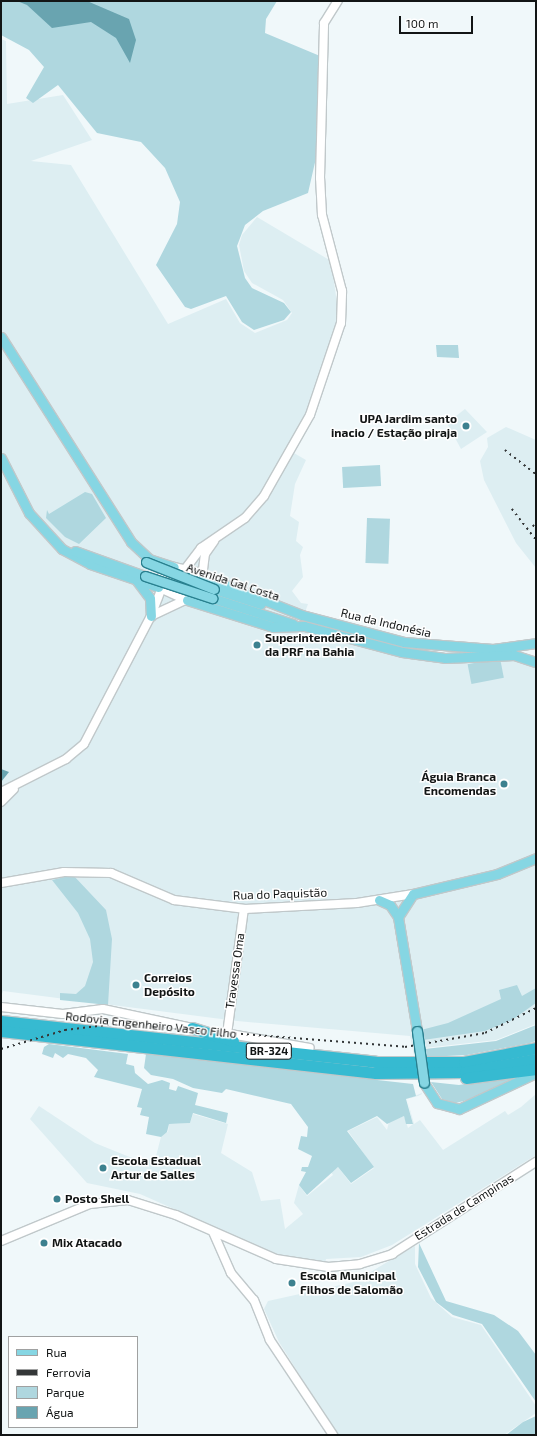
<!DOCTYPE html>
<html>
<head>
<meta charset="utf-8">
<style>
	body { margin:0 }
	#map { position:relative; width:537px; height:1436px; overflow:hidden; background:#f0f8fa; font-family:"Exo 2",sans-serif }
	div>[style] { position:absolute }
	.built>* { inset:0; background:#ddeef2 }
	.green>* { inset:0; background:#afd7df; transform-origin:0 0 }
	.water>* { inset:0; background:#69a4b0 }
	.roads { filter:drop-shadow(1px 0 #c0c8ca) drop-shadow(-1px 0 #c0c8ca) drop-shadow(0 1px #c0c8ca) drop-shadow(0 -1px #c0c8ca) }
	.secondary>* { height:8px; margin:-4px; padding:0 4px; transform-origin:4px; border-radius:4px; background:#fff }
	.primary>* { height:9px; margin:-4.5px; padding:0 4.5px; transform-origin:4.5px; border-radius:4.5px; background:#86d6e3 }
	.highway>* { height:11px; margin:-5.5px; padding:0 5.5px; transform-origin:5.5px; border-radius:5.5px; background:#36bad1 }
	.rail>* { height:1.5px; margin-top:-0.75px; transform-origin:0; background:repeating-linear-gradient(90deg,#343738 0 2px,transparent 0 6px) }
	.bridges { filter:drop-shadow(1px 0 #29808f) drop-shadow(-1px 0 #29808f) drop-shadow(0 1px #29808f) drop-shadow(0 -1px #29808f) }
	.primary-bridge>* { height:9px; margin:-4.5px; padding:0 4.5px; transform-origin:4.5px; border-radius:4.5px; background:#86d6e3 }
	.dots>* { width:11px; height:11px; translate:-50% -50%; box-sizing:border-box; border:2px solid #fff; border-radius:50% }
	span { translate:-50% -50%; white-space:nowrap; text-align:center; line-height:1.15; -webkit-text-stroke:3px #fff; paint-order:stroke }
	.shield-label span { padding:1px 3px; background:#fff; border:1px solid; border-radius:3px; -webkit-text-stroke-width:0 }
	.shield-label { font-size:11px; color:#121515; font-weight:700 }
	.poi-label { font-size:12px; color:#121515; font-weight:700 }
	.right { translate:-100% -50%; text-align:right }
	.left { translate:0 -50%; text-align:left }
	.street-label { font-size:12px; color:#121515 }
	.frame { position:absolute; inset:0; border:2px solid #121515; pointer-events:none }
	.legend { position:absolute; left:8px; top:1336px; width:130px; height:92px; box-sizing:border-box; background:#fff; border:1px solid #a0a1a1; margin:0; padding:5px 7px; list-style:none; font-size:12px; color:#121515 }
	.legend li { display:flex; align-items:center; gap:8px; height:20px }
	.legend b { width:20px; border:1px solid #a0a1a1 }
	.scale { position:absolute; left:399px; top:16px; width:74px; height:18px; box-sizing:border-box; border:2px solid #121515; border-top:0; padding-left:5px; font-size:12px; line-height:14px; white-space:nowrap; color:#121515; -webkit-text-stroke:3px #fff; paint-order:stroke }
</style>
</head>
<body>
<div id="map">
	<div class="built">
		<div style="clip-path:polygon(1px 39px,6px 41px,7px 104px,63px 95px,92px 140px,31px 161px,71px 165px,168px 324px,226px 299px,240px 323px,255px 333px,287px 320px,292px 313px,283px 300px,252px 283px,244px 271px,239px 245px,242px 235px,257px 217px,331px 261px,339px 317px,306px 416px,287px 449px,306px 460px,295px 484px,290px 516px,299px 522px,296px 541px,303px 547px,300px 555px,303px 577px,292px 591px,301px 603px,308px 604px,302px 621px,384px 651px,463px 662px,499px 657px,518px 659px,536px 668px,536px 1024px,496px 1040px,415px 1049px,422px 1094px,418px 1096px,407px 1099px,414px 1124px,420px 1120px,443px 1150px,505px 1111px,508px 1115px,521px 1107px,536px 1094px,536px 1155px,392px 1245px,399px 1255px,415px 1246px,415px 1264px,431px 1298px,452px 1317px,481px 1325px,536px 1406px,536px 1413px,504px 1435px,337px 1435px,279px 1342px,264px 1309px,268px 1301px,354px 1282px,399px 1255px,392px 1245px,361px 1257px,326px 1259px,325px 1263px,285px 1258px,140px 1194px,87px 1183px,30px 1119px,39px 1106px,95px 1143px,132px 1158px,155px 1160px,162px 1133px,168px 1132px,169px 1124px,190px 1123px,193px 1114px,228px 1124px,221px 1153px,252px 1172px,261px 1201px,280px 1199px,285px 1229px,303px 1214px,294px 1203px,299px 1185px,307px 1196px,333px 1175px,331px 1172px,338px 1167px,351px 1184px,374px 1168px,348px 1131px,377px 1117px,387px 1130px,389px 1122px,404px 1116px,408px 1128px,413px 1124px,407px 1099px,422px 1093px,410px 1036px,237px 1021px,3px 991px,1px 997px)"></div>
		<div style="clip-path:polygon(465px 409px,487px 432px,461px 449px,447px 423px)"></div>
		<div style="clip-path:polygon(506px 427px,536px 440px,536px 568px,516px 543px,484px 480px,480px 461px,488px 447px,487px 438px)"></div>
	</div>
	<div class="green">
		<div style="clip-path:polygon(1px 1px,277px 1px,266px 19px,265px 33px,320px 56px,316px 158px,308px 193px,263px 211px,245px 225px,237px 246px,245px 278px,252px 288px,284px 303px,291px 312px,284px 320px,254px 330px,242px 322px,226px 296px,191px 309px,185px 307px,156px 265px,177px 224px,180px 202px,165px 168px,141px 142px,97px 133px,58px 85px,33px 103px,26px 98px,44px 67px,29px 50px,1px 35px)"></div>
		<div style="clip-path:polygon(436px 345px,458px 345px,459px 358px,437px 357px)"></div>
		<div style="left:380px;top:465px;width:21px;height:38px;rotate:87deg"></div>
		<div style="clip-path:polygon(85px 492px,92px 494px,106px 518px,79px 544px,65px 537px,46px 518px,47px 510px,49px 514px)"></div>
		<div style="left:367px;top:518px;width:23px;height:45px;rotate:2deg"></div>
		<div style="left:500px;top:658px;width:20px;height:33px;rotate:79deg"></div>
		<div style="clip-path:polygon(73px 875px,106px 910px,112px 939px,108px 1005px,60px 1000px,60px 993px,76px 994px,85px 986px,93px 962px,90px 939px,78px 913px,52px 880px)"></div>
		<div style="clip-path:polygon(517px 985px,522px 996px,536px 988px,536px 1003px,512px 1020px,485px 1031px,423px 1040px,421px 1030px,448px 1023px,501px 999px,499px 990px)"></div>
		<div style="clip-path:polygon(536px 1025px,536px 1041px,530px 1043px,467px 1055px,426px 1057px,425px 1049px,496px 1041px)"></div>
		<div style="clip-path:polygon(49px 1044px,128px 1054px,126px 1064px,134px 1066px,135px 1073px,148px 1084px,162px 1080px,170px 1083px,169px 1089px,176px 1091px,178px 1086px,198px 1093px,195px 1105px,228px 1113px,226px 1123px,193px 1113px,190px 1123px,169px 1124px,167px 1132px,161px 1137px,146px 1134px,149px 1117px,140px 1115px,142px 1108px,137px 1107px,142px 1089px,94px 1077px,98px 1070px,86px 1058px,68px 1054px,63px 1058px,55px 1053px,53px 1058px,42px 1054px,44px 1047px)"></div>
		<div style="clip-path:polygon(146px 1054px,413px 1084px,416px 1096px,406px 1099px,413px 1124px,406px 1124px,404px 1116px,387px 1124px,377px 1116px,347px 1131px,374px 1167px,351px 1183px,338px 1167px,307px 1195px,299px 1185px,306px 1172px,301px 1171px,302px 1167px,308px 1167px,312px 1156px,298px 1149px,301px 1136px,307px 1137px,308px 1127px,291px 1104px,226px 1089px,222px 1093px,193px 1088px,173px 1079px,151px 1075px,144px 1068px)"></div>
		<div style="clip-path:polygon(519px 1075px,475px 1098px,456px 1103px,442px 1099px,431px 1082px,459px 1085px)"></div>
		<div style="clip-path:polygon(419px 1243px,446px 1301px,494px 1315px,518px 1331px,536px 1355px,536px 1402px,482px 1324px,453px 1315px,436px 1302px,418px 1267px)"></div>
		<div style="clip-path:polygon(536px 1416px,536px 1435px,506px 1435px,523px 1422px)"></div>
	</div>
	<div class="water">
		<div style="clip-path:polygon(17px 1px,87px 1px,129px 19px,136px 40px,130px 63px,116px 38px,91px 22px,52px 28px,27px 5px)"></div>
		<div style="clip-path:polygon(1px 769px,9px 772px,1px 782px)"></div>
	</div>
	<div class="roads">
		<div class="secondary">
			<div style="left:186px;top:568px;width:25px;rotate:-53deg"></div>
			<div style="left:201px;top:548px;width:53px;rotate:-34.3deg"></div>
			<div style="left:245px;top:518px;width:29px;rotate:-49deg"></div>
			<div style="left:264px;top:496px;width:93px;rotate:-60.4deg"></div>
			<div style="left:310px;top:415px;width:97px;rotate:-71.4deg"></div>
			<div style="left:341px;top:323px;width:32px;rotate:-88deg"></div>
			<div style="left:342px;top:291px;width:79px;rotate:-104.7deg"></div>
			<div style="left:322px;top:215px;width:37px;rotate:-93deg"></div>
			<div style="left:320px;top:178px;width:155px;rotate:-88.5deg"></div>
			<div style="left:324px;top:23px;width:26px;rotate:-58deg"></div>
			<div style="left:202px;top:573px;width:29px;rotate:-168deg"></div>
			<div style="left:174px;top:567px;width:13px;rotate:151deg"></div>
			<div style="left:163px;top:573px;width:15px;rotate:110deg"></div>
			<div style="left:158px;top:587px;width:31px;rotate:25deg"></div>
			<div style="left:186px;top:600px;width:9px;rotate:-32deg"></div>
			<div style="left:194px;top:595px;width:11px;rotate:-52deg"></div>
			<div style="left:201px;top:586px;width:32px;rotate:-83deg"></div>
			<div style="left:205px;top:554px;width:16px;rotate:-55deg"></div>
			<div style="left:151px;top:616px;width:38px;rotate:-25deg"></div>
			<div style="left:1px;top:792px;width:73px;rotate:-26.9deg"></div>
			<div style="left:66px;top:759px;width:23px;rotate:-40deg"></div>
			<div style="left:84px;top:744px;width:144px;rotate:-62.4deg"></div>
			<div style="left:151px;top:616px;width:28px;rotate:-69deg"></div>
			<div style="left:1px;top:802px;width:18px;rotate:-45deg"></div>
			<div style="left:1px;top:883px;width:64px;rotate:-9.9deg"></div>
			<div style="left:64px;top:872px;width:47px;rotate:1.2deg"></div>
			<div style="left:111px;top:873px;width:69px;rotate:23.2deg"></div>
			<div style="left:174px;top:900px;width:72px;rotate:7.2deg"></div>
			<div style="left:245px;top:909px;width:112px;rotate:-3.1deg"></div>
			<div style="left:357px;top:903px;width:57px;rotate:-9.1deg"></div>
			<div style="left:1px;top:1007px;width:62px;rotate:6.4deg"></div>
			<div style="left:63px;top:1014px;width:40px;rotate:-7.1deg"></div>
			<div style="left:103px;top:1009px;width:96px;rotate:12deg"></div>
			<div style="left:219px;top:1032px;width:92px;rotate:10deg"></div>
			<div style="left:227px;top:1034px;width:126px;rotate:-82.3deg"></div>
			<div style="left:213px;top:1232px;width:45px;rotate:66.3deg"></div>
			<div style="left:231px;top:1273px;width:35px;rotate:50deg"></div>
			<div style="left:254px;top:1300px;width:43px;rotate:68.2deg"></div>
			<div style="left:270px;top:1340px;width:114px;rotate:56.4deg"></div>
			<div style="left:1px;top:1241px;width:96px;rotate:-22.6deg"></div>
			<div style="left:90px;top:1204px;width:38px;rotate:-6deg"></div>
			<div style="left:128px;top:1200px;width:50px;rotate:17.4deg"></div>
			<div style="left:176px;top:1215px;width:109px;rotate:23.7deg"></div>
			<div style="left:276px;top:1259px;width:53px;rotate:8.7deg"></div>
			<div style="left:328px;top:1267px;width:32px;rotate:-5deg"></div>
			<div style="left:360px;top:1264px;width:34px;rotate:-17deg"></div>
			<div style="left:392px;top:1254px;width:171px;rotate:-32.6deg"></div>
		</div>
		<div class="primary">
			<div style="left:1px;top:337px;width:243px;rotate:57.6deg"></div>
			<div style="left:131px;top:542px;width:25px;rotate:43deg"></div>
			<div style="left:149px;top:559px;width:26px;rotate:18deg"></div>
			<div style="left:1px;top:458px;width:62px;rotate:63deg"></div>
			<div style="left:29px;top:513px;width:49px;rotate:47.5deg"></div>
			<div style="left:62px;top:549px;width:32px;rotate:28deg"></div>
			<div style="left:90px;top:564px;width:72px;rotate:18.7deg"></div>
			<div style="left:75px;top:551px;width:74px;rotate:19.7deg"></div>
			<div style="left:203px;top:576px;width:106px;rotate:21.5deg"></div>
			<div style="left:302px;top:615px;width:106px;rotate:14.8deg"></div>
			<div style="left:404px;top:642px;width:89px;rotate:4.5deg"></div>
			<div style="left:493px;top:649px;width:43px;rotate:-7.9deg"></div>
			<div style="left:137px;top:581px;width:21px;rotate:53deg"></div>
			<div style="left:150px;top:598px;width:18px;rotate:87deg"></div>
			<div style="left:214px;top:589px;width:49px;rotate:17.7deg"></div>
			<div style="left:212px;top:598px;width:85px;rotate:17.8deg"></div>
			<div style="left:187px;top:600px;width:90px;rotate:17.4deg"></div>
			<div style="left:273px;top:627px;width:31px;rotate:-2deg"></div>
			<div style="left:304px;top:626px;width:101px;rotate:14.9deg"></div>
			<div style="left:402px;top:652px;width:43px;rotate:7.9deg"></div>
			<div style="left:445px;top:658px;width:69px;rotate:-2.5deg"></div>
			<div style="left:514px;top:655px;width:23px;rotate:18deg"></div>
			<div style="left:379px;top:900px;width:12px;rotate:24deg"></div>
			<div style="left:390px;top:905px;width:14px;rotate:56deg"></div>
			<div style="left:398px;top:917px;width:116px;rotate:80.5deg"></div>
			<div style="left:398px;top:917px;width:27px;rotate:-57deg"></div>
			<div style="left:413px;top:894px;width:86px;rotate:-13.4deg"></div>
			<div style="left:497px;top:874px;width:42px;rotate:-22.3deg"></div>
			<div style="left:424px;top:1083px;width:24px;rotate:57deg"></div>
			<div style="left:437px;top:1103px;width:23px;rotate:15deg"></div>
			<div style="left:459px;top:1109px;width:85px;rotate:-25.1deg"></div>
		</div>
		<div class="highway">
			<div style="left:1px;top:1021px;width:377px;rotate:6.2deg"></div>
			<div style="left:376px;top:1062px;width:88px"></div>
			<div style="left:464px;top:1062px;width:73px;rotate:-11deg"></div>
			<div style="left:192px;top:1028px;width:43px;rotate:17.6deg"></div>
			<div style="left:1px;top:1031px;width:377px;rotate:6.4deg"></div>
			<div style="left:376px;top:1073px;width:89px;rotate:-0.6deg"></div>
			<div style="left:465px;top:1072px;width:72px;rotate:-10.4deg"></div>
			<div style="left:466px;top:1078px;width:71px;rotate:-7.3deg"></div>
		</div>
	</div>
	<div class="rail">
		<div style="left:505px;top:450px;width:39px;rotate:38deg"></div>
		<div style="left:512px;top:509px;width:39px;rotate:52deg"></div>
		<div style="left:533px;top:525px;width:5px;rotate:53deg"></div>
		<div style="left:1px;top:1049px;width:67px;rotate:-16.5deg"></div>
		<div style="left:65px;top:1030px;width:50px;rotate:-6.8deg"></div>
		<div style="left:115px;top:1024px;width:291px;rotate:4.5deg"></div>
		<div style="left:405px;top:1047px;width:81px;rotate:-9.9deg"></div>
		<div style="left:485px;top:1033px;width:57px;rotate:-26.1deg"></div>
	</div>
	<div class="bridges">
		<div class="primary-bridge">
			<div style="left:146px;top:562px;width:73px;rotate:21.7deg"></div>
			<div style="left:145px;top:576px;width:71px;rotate:18.2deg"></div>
			<div style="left:417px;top:1031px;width:52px;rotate:82.3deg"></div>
		</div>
	</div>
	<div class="dots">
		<div style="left:466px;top:426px;background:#3d818f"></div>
		<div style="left:257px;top:645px;background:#3d818f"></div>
		<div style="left:504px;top:784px;background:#3d818f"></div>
		<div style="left:136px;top:985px;background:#3d818f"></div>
		<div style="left:103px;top:1168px;background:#3d818f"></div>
		<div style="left:57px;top:1199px;background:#3d818f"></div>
		<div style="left:44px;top:1243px;background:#3d818f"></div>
		<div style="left:292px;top:1283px;background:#3d818f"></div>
	</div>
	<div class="shield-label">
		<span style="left:269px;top:1051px">BR-324</span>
	</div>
	<div class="poi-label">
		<span class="right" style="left:457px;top:426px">UPA Jardim santo<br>inacio / Estação piraja</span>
		<span class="left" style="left:265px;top:645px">Superintendência<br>da PRF na Bahia</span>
		<span class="right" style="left:496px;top:784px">Águia Branca<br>Encomendas</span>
		<span class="left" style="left:144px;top:985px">Correios<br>Depósito</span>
		<span class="left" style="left:111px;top:1168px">Escola Estadual<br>Artur de Salles</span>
		<span class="left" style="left:65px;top:1199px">Posto Shell</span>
		<span class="left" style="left:52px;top:1243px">Mix Atacado</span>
		<span class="left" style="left:300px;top:1283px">Escola Municipal<br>Filhos de Salomão</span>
	</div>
	<div class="street-label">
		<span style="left:233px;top:582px;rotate:18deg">Avenida Gal Costa</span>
		<span style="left:386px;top:623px;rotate:13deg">Rua da Indonésia</span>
		<span style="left:280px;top:894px;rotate:-2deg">Rua do Paquistão</span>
		<span style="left:235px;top:971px;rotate:-82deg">Travessa Oma</span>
		<span style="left:151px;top:1025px;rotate:6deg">Rodovia Engenheiro Vasco Filho</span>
		<span style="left:464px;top:1207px;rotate:-32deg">Estrada de Campinas</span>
	</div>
	<div class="frame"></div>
	<ul class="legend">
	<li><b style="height:5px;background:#86d6e3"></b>Rua</li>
	<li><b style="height:5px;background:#343738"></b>Ferrovia</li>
	<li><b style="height:11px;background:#afd7df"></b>Parque</li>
	<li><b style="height:11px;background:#69a4b0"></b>Água</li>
	</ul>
	<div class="scale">100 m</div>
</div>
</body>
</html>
